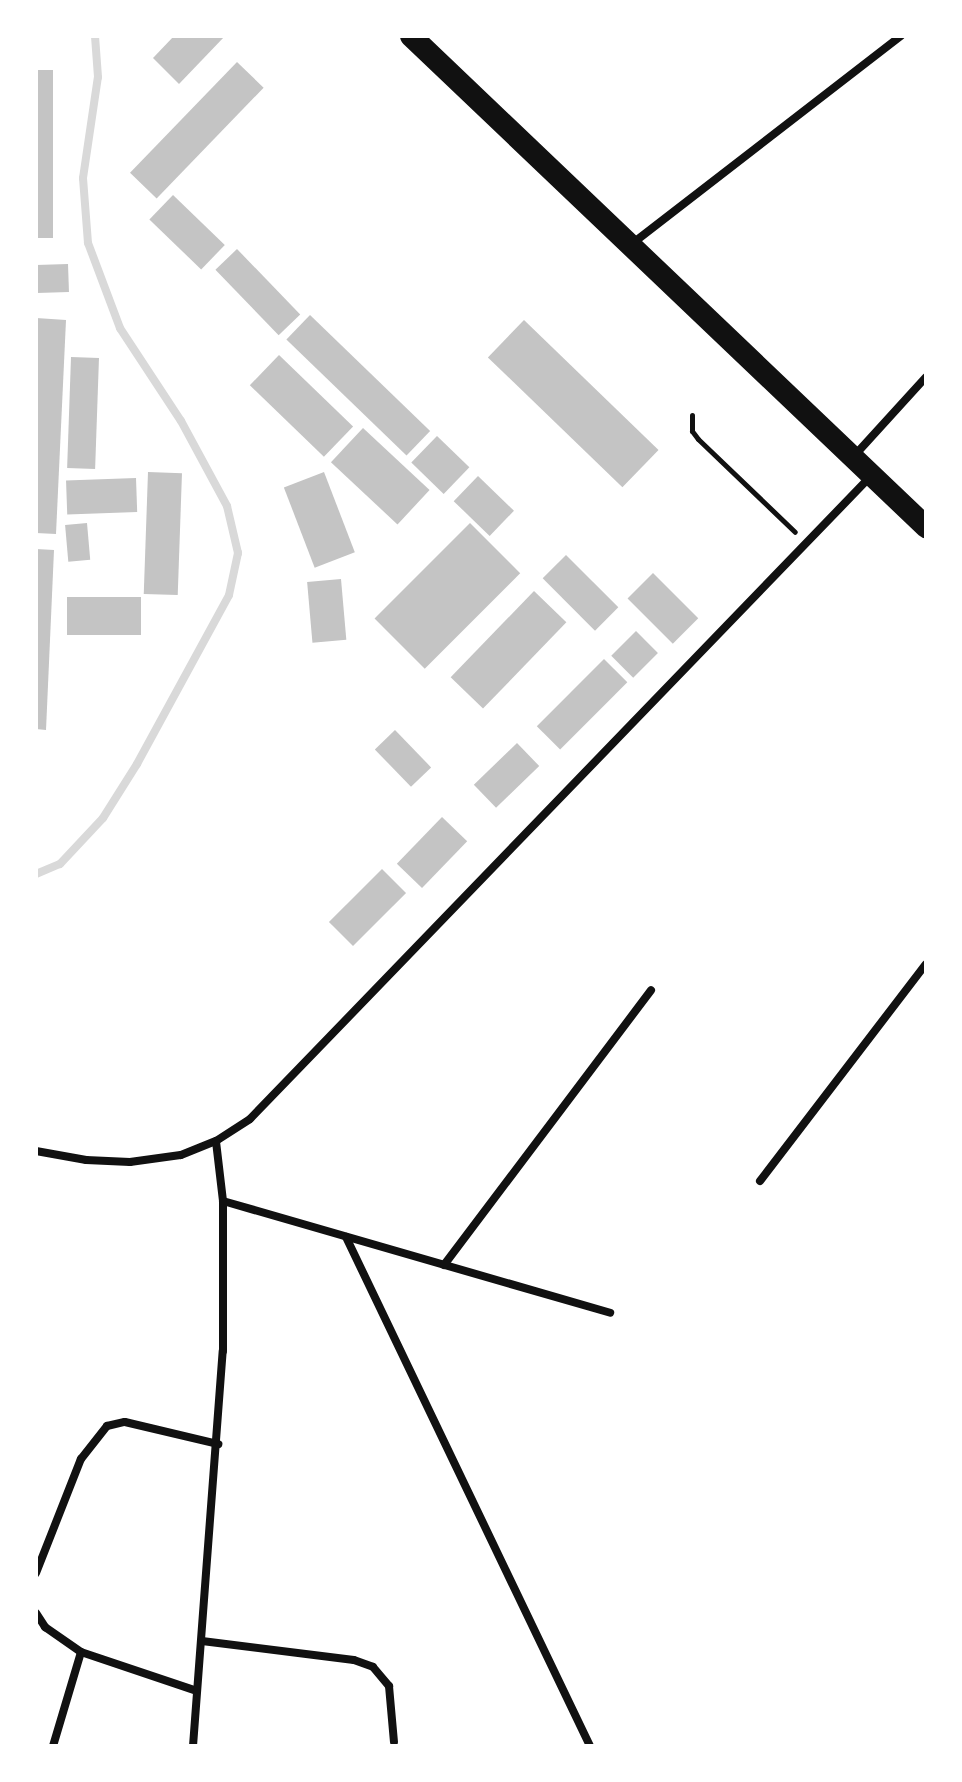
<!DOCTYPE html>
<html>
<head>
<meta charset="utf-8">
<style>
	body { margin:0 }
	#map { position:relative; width:962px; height:1782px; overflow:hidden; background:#fff; font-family:"Fira Sans",sans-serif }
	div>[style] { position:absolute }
	.stream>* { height:8px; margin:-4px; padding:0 4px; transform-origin:4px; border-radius:4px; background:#d9d9d9 }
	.building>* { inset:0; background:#c4c4c4; transform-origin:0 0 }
	.path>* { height:5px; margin:-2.5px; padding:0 2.5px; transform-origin:2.5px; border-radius:2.5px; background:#111 }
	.minor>* { height:8px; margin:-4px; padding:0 4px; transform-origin:4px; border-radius:4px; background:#111 }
	.trunk>* { height:22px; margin:-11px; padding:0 11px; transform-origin:11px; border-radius:11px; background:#111 }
	span { translate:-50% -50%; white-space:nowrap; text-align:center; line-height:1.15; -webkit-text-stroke:7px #fff; paint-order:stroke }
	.frame { position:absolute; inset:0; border:38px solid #fff; pointer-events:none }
</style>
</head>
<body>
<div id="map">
	<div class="stream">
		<div style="left:36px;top:874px;width:26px;rotate:-23deg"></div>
		<div style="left:60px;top:864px;width:63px;rotate:-46.9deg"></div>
		<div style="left:103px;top:818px;width:64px;rotate:-57.8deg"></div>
		<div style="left:137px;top:764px;width:192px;rotate:-61.4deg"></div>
		<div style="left:229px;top:595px;width:43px;rotate:-77.9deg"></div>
		<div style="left:238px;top:553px;width:48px;rotate:-103.2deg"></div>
		<div style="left:227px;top:506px;width:97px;rotate:-118.4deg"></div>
		<div style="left:181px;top:421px;width:111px;rotate:-123.3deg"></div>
		<div style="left:120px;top:328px;width:91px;rotate:-110.6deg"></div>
		<div style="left:88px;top:243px;width:65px;rotate:-94.4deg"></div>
		<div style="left:83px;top:178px;width:102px;rotate:-81.6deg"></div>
		<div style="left:98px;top:77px;width:41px;rotate:-94.2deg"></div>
	</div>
	<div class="building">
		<div style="clip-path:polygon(174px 36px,225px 36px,179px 84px,153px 58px)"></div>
		<div style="left:237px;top:62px;width:37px;height:154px;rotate:44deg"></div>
		<div style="left:36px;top:70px;width:17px;height:168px"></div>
		<div style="left:173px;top:195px;width:72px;height:34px;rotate:44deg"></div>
		<div style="left:237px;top:249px;width:91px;height:30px;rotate:46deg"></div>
		<div style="left:68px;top:264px;width:28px;height:32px;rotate:88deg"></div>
		<div style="left:310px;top:315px;width:167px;height:34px;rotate:44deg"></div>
		<div style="clip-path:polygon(36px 318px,66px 320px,56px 534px,36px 533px)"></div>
		<div style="left:524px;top:320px;width:187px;height:52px;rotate:44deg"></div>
		<div style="left:279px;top:355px;width:103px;height:42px;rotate:44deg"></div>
		<div style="left:71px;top:357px;width:28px;height:111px;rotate:2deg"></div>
		<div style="left:363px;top:428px;width:91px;height:47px;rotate:43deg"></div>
		<div style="left:437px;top:436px;width:45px;height:37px;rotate:44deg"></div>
		<div style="left:148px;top:472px;width:34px;height:122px;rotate:2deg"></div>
		<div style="left:324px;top:472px;width:86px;height:43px;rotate:69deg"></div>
		<div style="left:478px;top:476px;width:50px;height:35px;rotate:44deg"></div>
		<div style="left:136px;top:478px;width:34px;height:70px;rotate:88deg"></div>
		<div style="left:87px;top:523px;width:37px;height:22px;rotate:85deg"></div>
		<div style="left:470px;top:523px;width:71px;height:135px;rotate:45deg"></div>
		<div style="clip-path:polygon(36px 549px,54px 550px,46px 730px,36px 729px)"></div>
		<div style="left:566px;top:555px;width:74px;height:33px;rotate:45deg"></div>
		<div style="left:653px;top:573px;width:64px;height:36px;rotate:45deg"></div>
		<div style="left:341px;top:579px;width:61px;height:34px;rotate:85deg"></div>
		<div style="left:534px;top:591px;width:45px;height:120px;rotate:44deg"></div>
		<div style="left:67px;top:597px;width:74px;height:38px"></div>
		<div style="left:636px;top:631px;width:31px;height:35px;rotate:45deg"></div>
		<div style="left:604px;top:659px;width:33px;height:95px;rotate:45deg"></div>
		<div style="left:395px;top:730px;width:52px;height:28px;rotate:46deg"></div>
		<div style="left:517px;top:743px;width:32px;height:60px;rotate:46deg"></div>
		<div style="left:442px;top:817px;width:35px;height:65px;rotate:44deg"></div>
		<div style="left:382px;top:869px;width:34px;height:75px;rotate:45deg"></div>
	</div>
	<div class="path">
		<div style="left:692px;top:415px;width:16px;rotate:90deg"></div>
		<div style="left:692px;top:431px;width:10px;rotate:53deg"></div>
		<div style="left:698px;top:439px;width:134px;rotate:43.8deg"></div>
	</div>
	<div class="minor">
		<div style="left:633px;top:243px;width:339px;rotate:-37.7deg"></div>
		<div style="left:855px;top:455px;width:105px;rotate:-47.7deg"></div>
		<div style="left:36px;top:1151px;width:51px;rotate:10.2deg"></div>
		<div style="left:86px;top:1160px;width:44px;rotate:2.6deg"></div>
		<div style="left:130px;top:1162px;width:51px;rotate:-7.8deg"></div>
		<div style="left:181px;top:1155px;width:38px;rotate:-22deg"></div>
		<div style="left:216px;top:1141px;width:40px;rotate:-32.9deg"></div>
		<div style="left:250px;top:1119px;width:891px;rotate:-46deg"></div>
		<div style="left:760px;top:1181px;width:273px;rotate:-52.6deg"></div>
		<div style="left:223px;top:1201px;width:403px;rotate:16.1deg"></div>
		<div style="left:346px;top:1237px;width:564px;rotate:64.39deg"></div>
		<div style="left:444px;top:1265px;width:344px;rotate:-53deg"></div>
		<div style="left:36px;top:1573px;width:123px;rotate:-68.5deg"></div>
		<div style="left:81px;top:1459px;width:42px;rotate:-51.8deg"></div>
		<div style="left:107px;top:1426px;width:18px;rotate:-13deg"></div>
		<div style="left:125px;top:1422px;width:96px;rotate:13.3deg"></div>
		<div style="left:36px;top:1613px;width:17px;rotate:57deg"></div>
		<div style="left:45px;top:1627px;width:44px;rotate:34.8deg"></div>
		<div style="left:81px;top:1652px;width:122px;rotate:18.6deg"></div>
		<div style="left:202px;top:1641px;width:153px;rotate:7.1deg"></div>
		<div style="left:354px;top:1660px;width:20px;rotate:20deg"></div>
		<div style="left:373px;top:1667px;width:25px;rotate:50deg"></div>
		<div style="left:389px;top:1686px;width:56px;rotate:84.9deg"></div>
		<div style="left:53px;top:1746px;width:98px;rotate:-73.4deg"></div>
		<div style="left:193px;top:1746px;width:396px;rotate:-85.7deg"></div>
		<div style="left:223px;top:1351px;width:150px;rotate:-90deg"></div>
		<div style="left:223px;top:1201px;width:60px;rotate:-96.7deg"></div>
	</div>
	<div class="trunk">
		<div style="left:411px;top:36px;width:712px;rotate:43.63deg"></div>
	</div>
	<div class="frame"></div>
</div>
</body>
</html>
